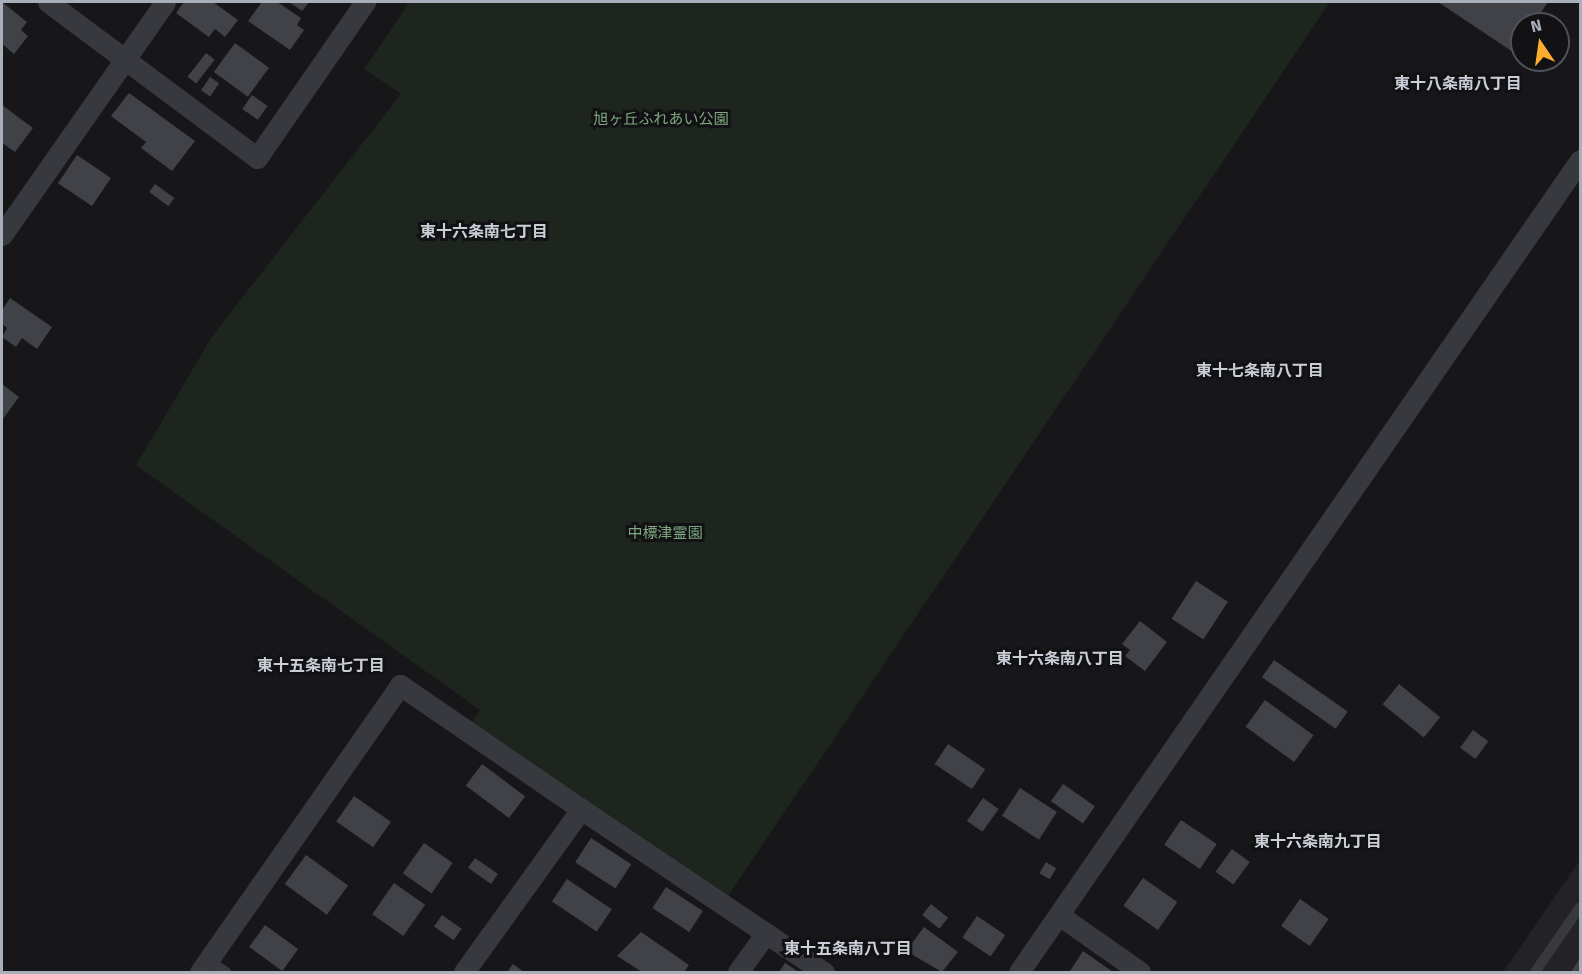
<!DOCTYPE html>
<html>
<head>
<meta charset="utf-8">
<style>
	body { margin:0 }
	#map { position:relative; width:1582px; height:974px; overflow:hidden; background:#17171a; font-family:"Fira Sans","Noto Sans JP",sans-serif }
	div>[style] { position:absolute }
	.built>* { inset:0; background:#232327 }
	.green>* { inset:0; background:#1d251e }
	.building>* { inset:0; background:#414247; transform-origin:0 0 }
	.service>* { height:10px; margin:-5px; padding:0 5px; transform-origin:5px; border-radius:5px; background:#38393f }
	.minor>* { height:21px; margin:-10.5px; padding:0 10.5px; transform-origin:10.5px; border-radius:10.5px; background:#38393f }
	span { translate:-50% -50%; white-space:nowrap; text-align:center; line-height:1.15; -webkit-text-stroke:6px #121215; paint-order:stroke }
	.park-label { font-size:15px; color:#7fa67f }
	.neighbourhood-label { font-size:16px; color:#caced6; font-weight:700 }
	.frame { position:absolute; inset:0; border:3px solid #a9afba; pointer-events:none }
	.north { position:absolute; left:1510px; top:12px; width:60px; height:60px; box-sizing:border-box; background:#121215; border:2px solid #4e5157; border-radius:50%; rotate:347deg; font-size:16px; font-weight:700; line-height:24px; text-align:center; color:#a9afba }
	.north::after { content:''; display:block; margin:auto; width:21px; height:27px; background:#fcad2d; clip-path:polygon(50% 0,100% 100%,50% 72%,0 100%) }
</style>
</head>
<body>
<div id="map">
	<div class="built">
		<div style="clip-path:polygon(1580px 860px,1580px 972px,1503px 972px)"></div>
	</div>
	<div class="green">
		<div style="clip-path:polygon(410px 2px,1330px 2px,728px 896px,470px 725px,480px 710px,136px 465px,213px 335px,401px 94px,364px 69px)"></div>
	</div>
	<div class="building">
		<div style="clip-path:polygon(2px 2px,27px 22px,21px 30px,28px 36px,14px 54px,2px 44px)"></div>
		<div style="clip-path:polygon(184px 2px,213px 2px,238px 20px,225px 37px,215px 29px,209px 37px,176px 13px)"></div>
		<div style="clip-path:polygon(262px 2px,277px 2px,301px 18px,297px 25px,304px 30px,290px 50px,248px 21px)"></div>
		<div style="clip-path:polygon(289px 2px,309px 2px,302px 11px)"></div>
		<div style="clip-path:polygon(1438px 2px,1548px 2px,1533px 24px,1522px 24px,1522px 40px,1513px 52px)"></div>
		<div style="left:235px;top:43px;width:42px;height:36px;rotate:36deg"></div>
		<div style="left:206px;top:53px;width:11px;height:30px;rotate:38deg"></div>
		<div style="left:210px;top:77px;width:11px;height:16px;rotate:34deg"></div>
		<div style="clip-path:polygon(129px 93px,195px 141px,172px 171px,141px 148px,146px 142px,111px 116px)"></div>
		<div style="left:252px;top:95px;width:19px;height:17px;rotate:35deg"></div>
		<div style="clip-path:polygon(2px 105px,33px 128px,15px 152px,2px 143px)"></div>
		<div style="left:77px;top:155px;width:41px;height:34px;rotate:34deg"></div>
		<div style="left:155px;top:184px;width:24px;height:10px;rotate:36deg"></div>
		<div style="clip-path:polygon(10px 298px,52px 327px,37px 349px,22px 338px,16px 347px,2px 337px,7px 328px,2px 324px,2px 310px)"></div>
		<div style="clip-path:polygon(2px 384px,19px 397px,2px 420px)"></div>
		<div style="left:1196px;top:581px;width:38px;height:45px;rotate:33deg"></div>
		<div style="clip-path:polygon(1140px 621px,1167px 642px,1145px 671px,1125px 656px,1130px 650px,1122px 644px)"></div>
		<div style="left:1274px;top:660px;width:90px;height:21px;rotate:35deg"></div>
		<div style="left:1399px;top:684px;width:53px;height:26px;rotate:39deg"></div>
		<div style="left:1265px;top:700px;width:60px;height:33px;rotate:36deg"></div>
		<div style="left:1473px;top:730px;width:19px;height:22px;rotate:36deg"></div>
		<div style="left:948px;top:744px;width:45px;height:24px;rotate:34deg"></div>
		<div style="left:482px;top:764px;width:54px;height:27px;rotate:37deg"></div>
		<div style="left:1063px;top:784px;width:39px;height:21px;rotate:35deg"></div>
		<div style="left:1020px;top:788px;width:44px;height:33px;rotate:33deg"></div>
		<div style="left:354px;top:796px;width:45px;height:31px;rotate:35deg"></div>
		<div style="left:983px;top:798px;width:19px;height:28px;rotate:35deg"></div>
		<div style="left:1181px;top:820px;width:43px;height:30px;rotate:34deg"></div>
		<div style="left:591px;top:838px;width:48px;height:29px;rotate:33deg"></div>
		<div style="left:424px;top:843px;width:35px;height:37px;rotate:35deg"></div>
		<div style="left:1232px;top:849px;width:22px;height:28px;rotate:36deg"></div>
		<div style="left:306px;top:855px;width:52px;height:36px;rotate:36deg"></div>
		<div style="left:475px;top:858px;width:28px;height:12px;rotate:35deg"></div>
		<div style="left:1046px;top:862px;width:12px;height:13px;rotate:31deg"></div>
		<div style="left:1143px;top:878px;width:42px;height:34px;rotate:35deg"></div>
		<div style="left:567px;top:879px;width:54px;height:27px;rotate:34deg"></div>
		<div style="left:394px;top:883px;width:38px;height:38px;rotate:35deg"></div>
		<div style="left:666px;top:887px;width:44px;height:25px;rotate:33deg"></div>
		<div style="left:1300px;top:899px;width:35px;height:33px;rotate:35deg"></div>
		<div style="left:931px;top:904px;width:22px;height:14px;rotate:39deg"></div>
		<div style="left:442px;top:915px;width:24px;height:14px;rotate:35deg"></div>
		<div style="left:977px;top:916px;width:34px;height:26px;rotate:34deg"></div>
		<div style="left:265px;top:925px;width:41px;height:27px;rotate:36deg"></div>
		<div style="clip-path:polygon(924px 927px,958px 952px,942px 972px,906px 951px)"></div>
		<div style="clip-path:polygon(641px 932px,689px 965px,684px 972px,642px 972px,617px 956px)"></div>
		<div style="clip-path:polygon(1083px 951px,1113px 972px,1070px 971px)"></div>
		<div style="clip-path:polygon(1580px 958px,1580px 972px,1571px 972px)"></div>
		<div style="clip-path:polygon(785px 963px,799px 972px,779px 972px)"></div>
		<div style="clip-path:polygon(513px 964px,524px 972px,507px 972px)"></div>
	</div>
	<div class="service">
		<div style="left:209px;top:960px;width:21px;rotate:35deg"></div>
		<div style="left:1535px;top:972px;width:79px;rotate:-55.3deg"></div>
	</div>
	<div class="minor">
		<div style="left:48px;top:2px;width:261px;rotate:36.7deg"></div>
		<div style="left:257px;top:158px;width:190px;rotate:-55.3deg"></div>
		<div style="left:2px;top:235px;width:284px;rotate:-55deg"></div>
		<div style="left:1059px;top:915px;width:99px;rotate:35.1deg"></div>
		<div style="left:200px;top:972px;width:350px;rotate:-55.1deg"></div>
		<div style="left:400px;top:685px;width:219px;rotate:34.4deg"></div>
		<div style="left:464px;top:972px;width:201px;rotate:-54.3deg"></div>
		<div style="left:581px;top:809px;width:293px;rotate:33.9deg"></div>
		<div style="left:738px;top:972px;width:48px;rotate:-54.3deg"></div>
		<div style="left:1019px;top:972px;width:987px;rotate:-55.36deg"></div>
	</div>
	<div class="park-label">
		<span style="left:661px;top:120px">旭ヶ丘ふれあい公園</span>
		<span style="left:665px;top:534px">中標津霊園</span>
	</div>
	<div class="neighbourhood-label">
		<span style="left:1458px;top:84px">東十八条南八丁目</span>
		<span style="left:484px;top:232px">東十六条南七丁目</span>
		<span style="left:1260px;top:371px">東十七条南八丁目</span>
		<span style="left:1060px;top:659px">東十六条南八丁目</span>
		<span style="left:321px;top:666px">東十五条南七丁目</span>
		<span style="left:1318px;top:842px">東十六条南九丁目</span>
		<span style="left:848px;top:949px">東十五条南八丁目</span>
	</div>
	<div class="frame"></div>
	<div class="north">N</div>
</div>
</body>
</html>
